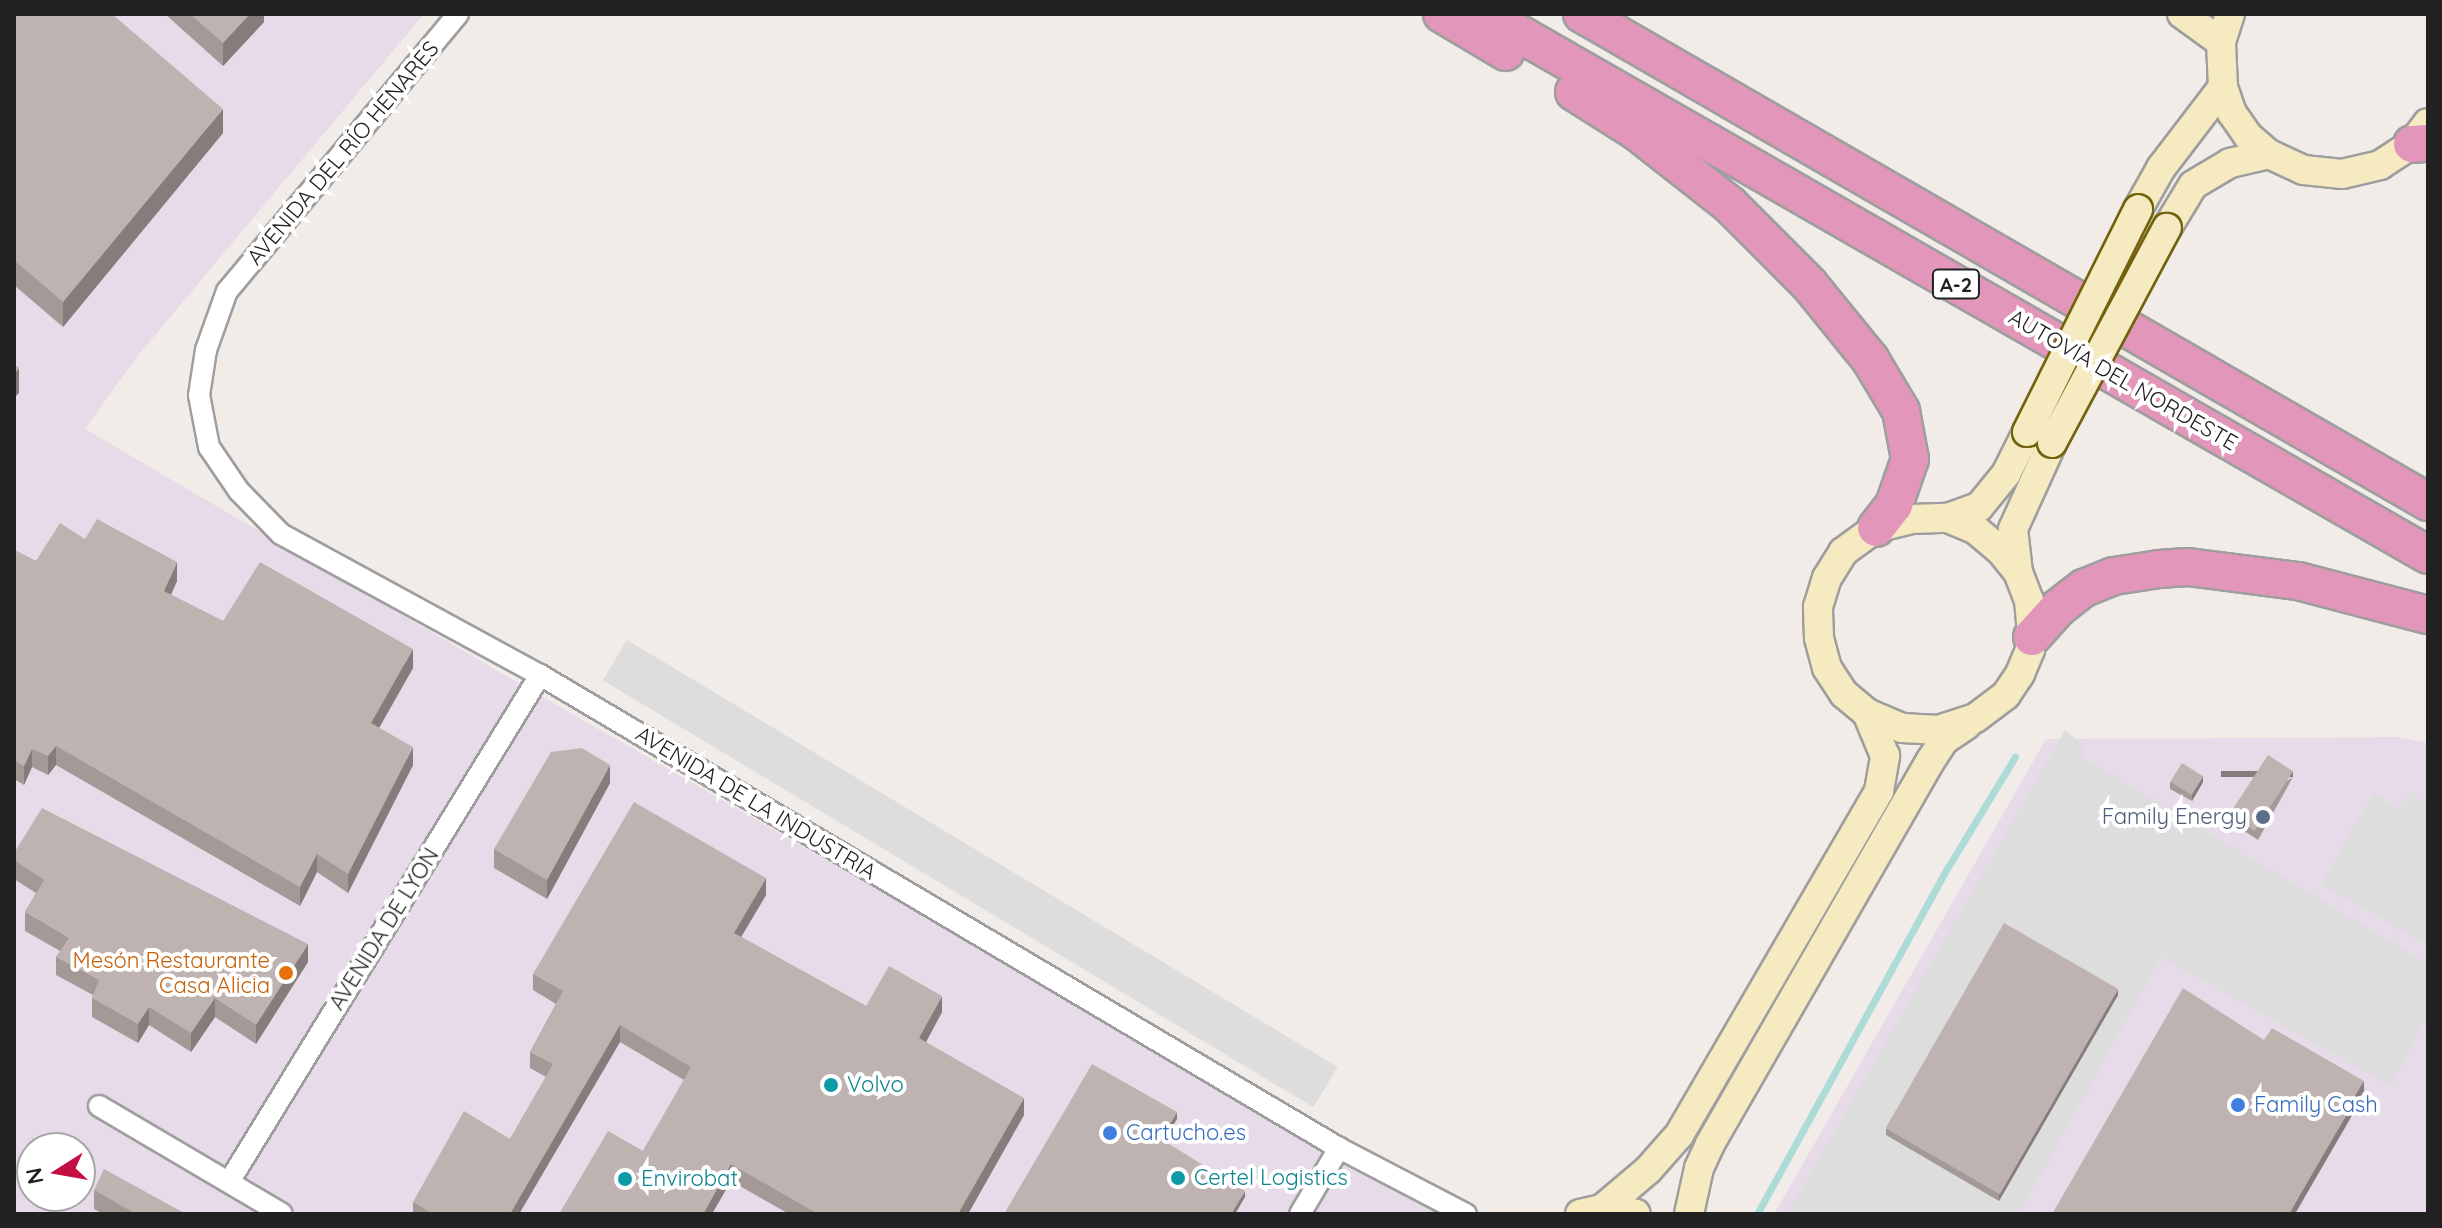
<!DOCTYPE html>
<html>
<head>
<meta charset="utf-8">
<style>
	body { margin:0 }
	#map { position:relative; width:2442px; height:1228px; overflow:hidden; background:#f1ece8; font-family:Quicksand,sans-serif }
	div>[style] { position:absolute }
	.industrial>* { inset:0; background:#e8dbe9 }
	.parking>* { inset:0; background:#ddd; transform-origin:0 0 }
	.stream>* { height:7px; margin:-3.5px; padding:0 3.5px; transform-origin:3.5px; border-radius:3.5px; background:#acdbd8 }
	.roads { filter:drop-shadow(2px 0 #9e9e9e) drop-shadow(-2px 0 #9e9e9e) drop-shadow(0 2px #9e9e9e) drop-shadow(0 -2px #9e9e9e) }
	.street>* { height:20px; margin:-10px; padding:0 10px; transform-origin:10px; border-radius:10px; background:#fff }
	.secondary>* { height:28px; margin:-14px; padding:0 14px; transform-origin:14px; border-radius:14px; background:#f6eac1 }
	.highway>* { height:36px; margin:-18px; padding:0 18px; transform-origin:18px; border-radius:18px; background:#e296b9 }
	.bridges { filter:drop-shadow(2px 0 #73620d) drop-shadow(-2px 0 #73620d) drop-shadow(0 2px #73620d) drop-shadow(0 -2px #73620d) }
	.secondary-bridge>* { height:28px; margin:-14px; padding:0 14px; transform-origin:14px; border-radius:14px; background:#f6eac1 }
	.wall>* { inset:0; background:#a39a98 }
	.shaded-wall>* { inset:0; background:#857d7c; transform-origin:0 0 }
	.building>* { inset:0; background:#beb3b1; transform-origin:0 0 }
	.dots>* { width:22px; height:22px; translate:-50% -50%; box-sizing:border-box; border:4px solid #fff; border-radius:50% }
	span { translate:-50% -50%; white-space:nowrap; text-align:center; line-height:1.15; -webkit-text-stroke:8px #fff; paint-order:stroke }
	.shield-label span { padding:2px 6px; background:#fff; border:2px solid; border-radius:6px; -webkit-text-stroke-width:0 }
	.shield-label { font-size:20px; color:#212121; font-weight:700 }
	.street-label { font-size:22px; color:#212121 }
	.service-label { font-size:22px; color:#4e5e75 }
	.right { translate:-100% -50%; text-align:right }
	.food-label { font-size:22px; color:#c56008 }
	.culture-label { font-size:22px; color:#0d838f }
	.left { translate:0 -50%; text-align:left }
	.shop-label { font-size:22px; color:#366cbe }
	.frame { position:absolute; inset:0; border:16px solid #212121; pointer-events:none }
	.north { position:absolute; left:16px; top:1132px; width:80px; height:80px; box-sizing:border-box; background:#fff; border:2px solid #a6a6a6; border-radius:50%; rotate:259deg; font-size:22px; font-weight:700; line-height:32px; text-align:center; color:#212121 }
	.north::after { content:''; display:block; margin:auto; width:28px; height:36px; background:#c40e41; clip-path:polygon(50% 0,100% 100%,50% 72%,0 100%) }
</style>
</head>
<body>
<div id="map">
	<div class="industrial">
		<div style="clip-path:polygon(evenodd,14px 14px,424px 14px,136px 358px,85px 429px,546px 699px,1445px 1214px,14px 1214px,14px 14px,32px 1148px,80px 1148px,80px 1196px,32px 1196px,32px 1148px)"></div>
		<div style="clip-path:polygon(2398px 737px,2428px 743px,2428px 1214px,1774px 1214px,2046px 739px)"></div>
	</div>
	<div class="parking">
		<div style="left:627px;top:640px;width:829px;height:47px;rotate:31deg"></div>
		<div style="clip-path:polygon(2065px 730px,2084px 747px,2082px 757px,2428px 964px,2428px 1017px,2390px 1086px,2163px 958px,2180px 923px,2019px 1214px,1787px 1214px)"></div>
		<div style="clip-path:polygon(2374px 792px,2398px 810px,2409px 792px,2428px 804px,2428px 945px,2321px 884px)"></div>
	</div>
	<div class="stream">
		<div style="left:1757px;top:1214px;width:396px;rotate:-61.2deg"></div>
		<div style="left:1948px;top:867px;width:129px;rotate:-58.7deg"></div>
	</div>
	<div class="roads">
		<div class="street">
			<div style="left:458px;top:14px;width:361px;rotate:129.8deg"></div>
			<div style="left:227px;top:291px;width:63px;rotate:109.6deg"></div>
			<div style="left:206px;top:350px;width:46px;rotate:98.8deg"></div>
			<div style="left:199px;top:395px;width:53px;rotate:79.1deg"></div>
			<div style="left:209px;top:447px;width:53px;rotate:55.7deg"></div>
			<div style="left:239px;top:491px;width:60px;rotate:45.7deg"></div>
			<div style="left:281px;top:534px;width:295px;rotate:28.6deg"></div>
			<div style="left:540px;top:675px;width:929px;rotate:30.63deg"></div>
			<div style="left:1339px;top:1148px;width:143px;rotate:27.5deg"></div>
			<div style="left:99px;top:1106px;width:212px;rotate:30.5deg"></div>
			<div style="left:229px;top:1182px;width:595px;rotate:-58.47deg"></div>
			<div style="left:1300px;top:1214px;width:77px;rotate:-59.4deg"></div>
		</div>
		<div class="secondary">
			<div style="left:2182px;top:14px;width:48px;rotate:35.7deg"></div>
			<div style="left:2230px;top:14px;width:29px;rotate:108deg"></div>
			<div style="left:2221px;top:42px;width:45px;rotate:87.5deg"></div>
			<div style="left:2223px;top:87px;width:28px;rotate:71deg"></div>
			<div style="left:2232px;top:113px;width:28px;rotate:55deg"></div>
			<div style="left:2248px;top:136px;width:28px;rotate:41deg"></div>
			<div style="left:2269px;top:154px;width:38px;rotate:25deg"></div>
			<div style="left:2304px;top:170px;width:38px;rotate:6deg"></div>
			<div style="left:2342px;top:174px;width:39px;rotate:-13deg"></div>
			<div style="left:2380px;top:165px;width:38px;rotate:-33deg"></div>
			<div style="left:2412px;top:144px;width:26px;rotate:-53deg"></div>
			<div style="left:2138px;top:209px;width:47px;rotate:-60.7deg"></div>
			<div style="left:2161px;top:168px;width:102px;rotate:-52.6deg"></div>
			<div style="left:2167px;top:228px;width:50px;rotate:-58.8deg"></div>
			<div style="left:2193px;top:185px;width:43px;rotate:-30.7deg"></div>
			<div style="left:2230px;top:163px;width:40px;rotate:-13deg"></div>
			<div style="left:1948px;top:518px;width:30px;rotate:23deg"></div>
			<div style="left:1976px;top:530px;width:31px;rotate:40deg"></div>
			<div style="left:2000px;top:550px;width:28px;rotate:51deg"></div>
			<div style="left:2018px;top:572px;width:30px;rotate:69deg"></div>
			<div style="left:2029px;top:600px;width:37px;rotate:85deg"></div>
			<div style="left:2032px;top:637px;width:13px;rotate:99deg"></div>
			<div style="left:2030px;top:650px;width:26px;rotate:113deg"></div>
			<div style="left:2020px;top:674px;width:25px;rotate:124deg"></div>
			<div style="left:2006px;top:695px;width:39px;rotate:143deg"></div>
			<div style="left:1975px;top:718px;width:38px;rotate:162deg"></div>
			<div style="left:1939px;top:730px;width:37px;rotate:-177deg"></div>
			<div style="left:1902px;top:728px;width:38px;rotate:-157deg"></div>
			<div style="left:1867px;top:713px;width:30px;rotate:-140deg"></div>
			<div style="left:1844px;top:694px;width:31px;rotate:-123deg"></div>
			<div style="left:1827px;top:668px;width:31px;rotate:-105deg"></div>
			<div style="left:1819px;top:638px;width:31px;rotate:-92deg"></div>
			<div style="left:1818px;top:607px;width:30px;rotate:-73deg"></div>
			<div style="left:1827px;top:578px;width:31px;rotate:-58deg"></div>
			<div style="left:1843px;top:552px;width:41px;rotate:-36deg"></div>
			<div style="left:1876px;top:528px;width:36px;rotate:-14deg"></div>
			<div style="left:1911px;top:519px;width:37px;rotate:-2deg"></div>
			<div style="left:1948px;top:518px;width:33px;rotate:-20deg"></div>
			<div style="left:1979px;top:507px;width:43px;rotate:-50.7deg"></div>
			<div style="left:2006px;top:474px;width:47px;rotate:-63.4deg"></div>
			<div style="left:2018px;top:572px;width:43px;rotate:-96.6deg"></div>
			<div style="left:2013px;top:529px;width:94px;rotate:-65.6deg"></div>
			<div style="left:1602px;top:1209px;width:60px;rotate:-40.3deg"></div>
			<div style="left:1648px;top:1170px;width:47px;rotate:-48.5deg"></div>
			<div style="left:1679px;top:1135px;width:398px;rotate:-59.8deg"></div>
			<div style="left:1879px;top:791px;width:36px;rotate:-80deg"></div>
			<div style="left:1885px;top:756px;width:47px;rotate:-112.7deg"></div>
			<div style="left:1580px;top:1214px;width:23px;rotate:-13deg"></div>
			<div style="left:1602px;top:1209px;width:34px;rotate:8deg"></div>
			<div style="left:1689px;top:1214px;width:47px;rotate:-77.7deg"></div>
			<div style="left:1699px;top:1168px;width:26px;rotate:-65deg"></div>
			<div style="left:1710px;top:1144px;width:443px;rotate:-60.1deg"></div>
			<div style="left:1931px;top:760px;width:24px;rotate:-57deg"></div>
			<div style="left:1944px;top:740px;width:27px;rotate:-34deg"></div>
		</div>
		<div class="highway">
			<div style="left:1442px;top:14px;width:74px;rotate:30.7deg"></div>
			<div style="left:1485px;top:14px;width:1087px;rotate:29.84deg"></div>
			<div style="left:1582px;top:14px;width:977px;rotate:29.98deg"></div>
			<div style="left:1574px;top:92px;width:73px;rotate:32.2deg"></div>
			<div style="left:1636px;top:131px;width:120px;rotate:38.2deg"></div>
			<div style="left:1730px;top:205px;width:112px;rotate:45deg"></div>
			<div style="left:1809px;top:284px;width:97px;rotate:50.9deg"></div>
			<div style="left:1870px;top:359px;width:61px;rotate:59.2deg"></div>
			<div style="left:1901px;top:411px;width:49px;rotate:79.4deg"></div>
			<div style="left:1910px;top:459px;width:49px;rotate:109.2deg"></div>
			<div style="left:1894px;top:505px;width:29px;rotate:128deg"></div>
			<div style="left:2412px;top:144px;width:16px;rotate:-4deg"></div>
			<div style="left:2032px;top:637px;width:39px;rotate:-48deg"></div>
			<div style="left:2058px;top:608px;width:33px;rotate:-38deg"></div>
			<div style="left:2084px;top:588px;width:32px;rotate:-22deg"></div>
			<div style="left:2114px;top:576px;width:46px;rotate:-8.8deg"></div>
			<div style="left:2159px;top:569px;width:29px;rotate:-4deg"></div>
			<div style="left:2188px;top:567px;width:111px;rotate:7.3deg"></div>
			<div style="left:2298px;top:581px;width:134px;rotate:14.7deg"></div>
		</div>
	</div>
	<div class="bridges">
		<div class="secondary-bridge">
			<div style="left:2027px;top:432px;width:249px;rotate:-63.5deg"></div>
			<div style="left:2052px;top:443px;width:244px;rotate:-61.9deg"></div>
		</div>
	</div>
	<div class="wall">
		<div style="clip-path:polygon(14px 14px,223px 133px,63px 327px,14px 285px)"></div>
		<div style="clip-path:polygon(165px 14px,264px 14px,264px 22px,223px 66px)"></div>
		<div style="clip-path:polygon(85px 539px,177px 581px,171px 595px,223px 621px,413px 668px,379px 728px,413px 765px,348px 893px,317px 872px,300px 906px,56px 765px,48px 775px,32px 767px,24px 785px,14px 779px,14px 550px,36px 561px)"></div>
		<div style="clip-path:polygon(2293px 777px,2258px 840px,2232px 823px,2232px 816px)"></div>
		<div style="clip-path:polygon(2170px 782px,2203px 782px,2192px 801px,2170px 789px)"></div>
		<div style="clip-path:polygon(610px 783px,547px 899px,494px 868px,494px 849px)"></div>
		<div style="clip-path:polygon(14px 853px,308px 962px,256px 1044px,215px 1017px,191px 1052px,149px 1025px,138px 1043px,92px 1017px,92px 998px,93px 995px,56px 975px,56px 957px,60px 951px,25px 931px,25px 912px,36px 893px,14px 879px)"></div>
		<div style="clip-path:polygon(766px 895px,741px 937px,866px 1006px,942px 1012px,926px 1042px,1024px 1115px,968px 1214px,789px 1214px,731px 1181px,643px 1151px,684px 1080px,620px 1042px,519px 1214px,413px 1214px,413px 1202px,510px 1139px,546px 1077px,530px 1068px,530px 1052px,556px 1004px,533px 990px,533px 974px)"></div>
		<div style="clip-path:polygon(2118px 995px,1999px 1201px,1886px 1135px,1886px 1129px)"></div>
		<div style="clip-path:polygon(94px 1190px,186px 1214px,103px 1214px,94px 1209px)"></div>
	</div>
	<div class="shaded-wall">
		<div style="clip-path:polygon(250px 14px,264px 14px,264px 22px,223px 66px,223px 43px)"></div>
		<div style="clip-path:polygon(223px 109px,223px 133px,63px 327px,63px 302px)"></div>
		<div style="clip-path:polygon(19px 368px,19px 393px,14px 398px,14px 374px)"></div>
		<div style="clip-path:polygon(177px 562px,177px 581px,164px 610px,164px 591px)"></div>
		<div style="clip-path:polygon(413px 649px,413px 668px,371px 742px,371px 723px)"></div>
		<div style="clip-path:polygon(56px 746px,56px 765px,48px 775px,48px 756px)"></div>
		<div style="clip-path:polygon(413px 747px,413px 765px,348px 893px,348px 874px)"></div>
		<div style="clip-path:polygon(32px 749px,32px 767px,24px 785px,24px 766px)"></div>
		<div style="clip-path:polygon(610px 765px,610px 783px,547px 899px,547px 880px)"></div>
		<div style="left:2293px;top:771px;width:6px;height:72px;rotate:90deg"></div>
		<div style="clip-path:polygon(2203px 776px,2203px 782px,2192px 801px,2192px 795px)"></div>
		<div style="clip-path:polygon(317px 854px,317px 872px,300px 906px,300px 887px)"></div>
		<div style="clip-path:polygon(766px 878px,766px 895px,734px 949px,734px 933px)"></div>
		<div style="clip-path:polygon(308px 944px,308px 962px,256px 1044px,256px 1025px)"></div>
		<div style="clip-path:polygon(2118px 989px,2118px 995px,1999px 1201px,1999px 1194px)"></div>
		<div style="clip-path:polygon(942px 996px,942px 1012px,919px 1055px,919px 1038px)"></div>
		<div style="clip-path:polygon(215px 998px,215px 1017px,191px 1052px,191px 1033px)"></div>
		<div style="clip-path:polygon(149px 1007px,149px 1025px,138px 1043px,138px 1024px)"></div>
		<div style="clip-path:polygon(620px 1025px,620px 1042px,519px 1214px,510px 1214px)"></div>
		<div style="clip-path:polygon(2364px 1081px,2364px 1091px,2357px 1101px,2357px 1107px,2295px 1214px,2289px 1214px,2355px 1095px)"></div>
		<div style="clip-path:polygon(1024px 1098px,1024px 1115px,968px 1214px,958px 1214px)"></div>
		<div style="clip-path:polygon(1177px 1112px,1177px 1119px,1161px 1145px,1161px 1139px)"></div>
		<div style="clip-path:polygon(731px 1164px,731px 1181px,712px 1214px,703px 1214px)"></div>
		<div style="clip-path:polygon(1245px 1191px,1245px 1197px,1235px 1214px,1231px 1214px)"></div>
	</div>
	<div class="building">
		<div style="clip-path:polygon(14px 14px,112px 14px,223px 109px,63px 302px,14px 260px)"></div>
		<div style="clip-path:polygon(190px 14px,250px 14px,223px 43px)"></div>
		<div style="clip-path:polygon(14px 364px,19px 368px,14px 374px)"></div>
		<div style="clip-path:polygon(97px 519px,177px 562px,164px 591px,223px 621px,260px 562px,413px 649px,371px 723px,413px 747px,348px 874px,317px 854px,300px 887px,56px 746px,48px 756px,32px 749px,24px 766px,14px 760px,14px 550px,36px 561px,60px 523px,85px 539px)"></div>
		<div style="clip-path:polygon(582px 748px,610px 765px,547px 880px,494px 849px,551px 752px)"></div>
		<div style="left:2268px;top:755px;width:30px;height:71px;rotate:33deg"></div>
		<div style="left:2182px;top:763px;width:25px;height:22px;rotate:32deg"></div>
		<div style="clip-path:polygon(634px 802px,766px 878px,734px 933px,866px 1006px,889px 966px,942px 996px,919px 1038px,1024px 1098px,958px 1214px,818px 1214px,731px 1164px,703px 1214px,559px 1214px,608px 1131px,643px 1151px,691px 1067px,620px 1025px,510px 1214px,433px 1214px,413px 1202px,464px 1111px,510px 1139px,553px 1064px,530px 1052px,563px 991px,533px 974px)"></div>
		<div style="clip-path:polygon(42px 808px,308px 944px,256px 1025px,215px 998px,191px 1033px,149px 1007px,138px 1024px,92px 998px,99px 980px,56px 957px,69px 938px,25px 912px,44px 880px,14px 860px,14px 853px)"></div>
		<div style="left:2004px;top:923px;width:132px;height:237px;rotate:30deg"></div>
		<div style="clip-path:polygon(2183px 988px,2264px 1040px,2272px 1028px,2364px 1081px,2355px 1095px,2357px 1097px,2289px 1214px,2052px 1214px)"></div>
		<div style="clip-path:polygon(1092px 1064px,1177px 1112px,1161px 1139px,1245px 1191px,1231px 1214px,1004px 1214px)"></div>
		<div style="clip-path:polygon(104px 1169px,186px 1214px,136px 1214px,94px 1190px)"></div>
	</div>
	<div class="dots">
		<div style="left:2263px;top:817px;background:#5c6f8a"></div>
		<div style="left:286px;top:973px;background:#e8710a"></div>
		<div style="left:831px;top:1085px;background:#0f9aa8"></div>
		<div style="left:2238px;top:1105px;background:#3f7fe0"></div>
		<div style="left:1110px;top:1133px;background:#3f7fe0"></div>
		<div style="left:1178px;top:1178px;background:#0f9aa8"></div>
		<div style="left:625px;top:1179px;background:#0f9aa8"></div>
	</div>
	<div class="shield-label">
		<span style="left:1956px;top:284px">A-2</span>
	</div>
	<div class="street-label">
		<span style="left:343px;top:153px;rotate:-50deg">AVENIDA DEL RÍO HENARES</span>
		<span style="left:2123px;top:380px;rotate:30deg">AUTOVÍA DEL NORDESTE</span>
		<span style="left:756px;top:803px;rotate:31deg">AVENIDA DE LA INDUSTRIA</span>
		<span style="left:384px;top:929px;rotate:-58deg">AVENIDA DE LYON</span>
	</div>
	<div class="service-label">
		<span class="right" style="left:2247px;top:817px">Family Energy</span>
	</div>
	<div class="food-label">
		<span class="right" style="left:270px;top:973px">Mesón Restaurante<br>Casa Alicia</span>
	</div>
	<div class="culture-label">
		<span class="left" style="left:847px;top:1085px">Volvo</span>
		<span class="left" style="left:1194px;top:1178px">Certel Logistics</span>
		<span class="left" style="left:641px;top:1179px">Envirobat</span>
	</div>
	<div class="shop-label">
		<span class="left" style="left:2254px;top:1105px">Family Cash</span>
		<span class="left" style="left:1126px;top:1133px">Cartucho.es</span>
	</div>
	<div class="frame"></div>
	<div class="north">N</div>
</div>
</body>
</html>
